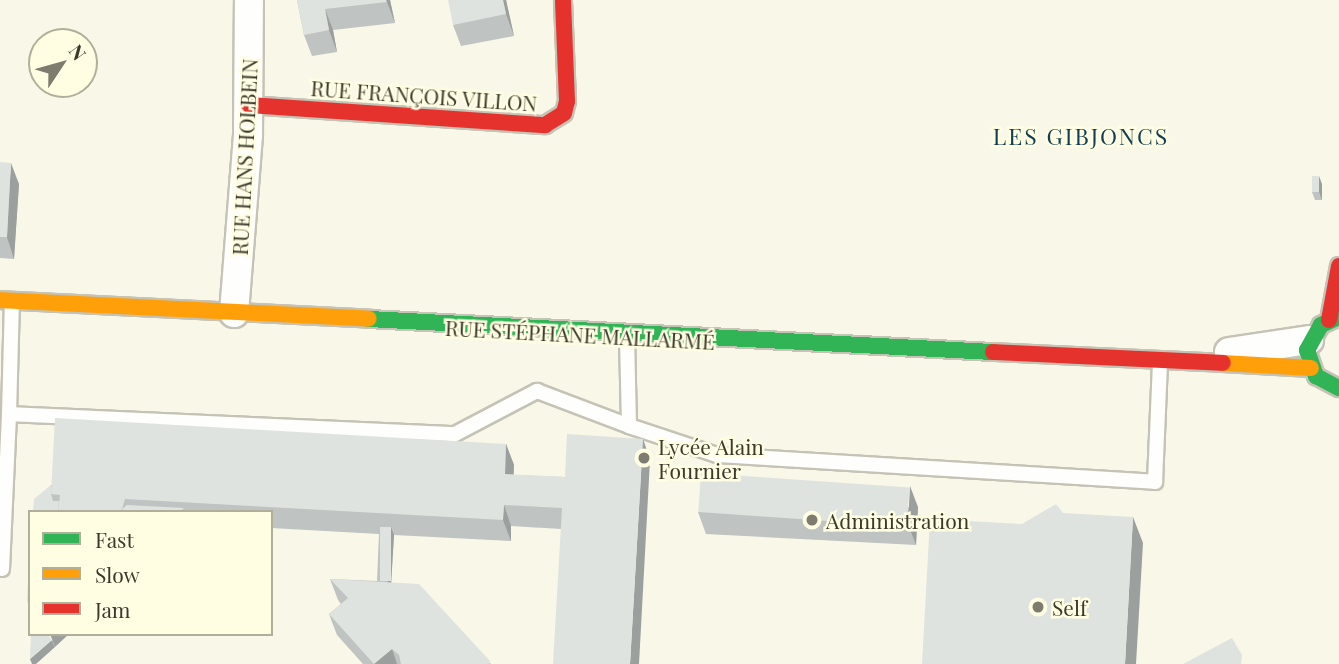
<!DOCTYPE html>
<html>
<head>
<meta charset="utf-8">
<style>
	body { margin:0 }
	#map { position:relative; width:1339px; height:664px; overflow:hidden; background:#f9f7e8; font-family:"Playfair Display",serif }
	div>[style] { position:absolute }
	.roads { filter:drop-shadow(2px 0 #c5c3b6) drop-shadow(-2px 0 #c5c3b6) drop-shadow(0 2px #c5c3b6) drop-shadow(0 -2px #c5c3b6) }
	.lane>* { height:14px; margin:-7px; padding:0 7px; transform-origin:7px; border-radius:7px; background:#fefefc }
	.street>* { height:28px; margin:-14px; padding:0 14px; transform-origin:14px; border-radius:14px; background:#fefefc }
	.fast>* { height:16px; margin:-8px; padding:0 8px; transform-origin:8px; border-radius:8px; background:#30b455 }
	.slow>* { height:16px; margin:-8px; padding:0 8px; transform-origin:8px; border-radius:8px; background:#ff9f0a }
	.jam>* { height:16px; margin:-8px; padding:0 8px; transform-origin:8px; border-radius:8px; background:#e5322d }
	.wall>* { inset:0; background:#bfc3c1 }
	.shaded-wall>* { inset:0; background:#9b9f9d }
	.building>* { inset:0; background:#dee3e0; transform-origin:0 0 }
	.dots>* { width:19px; height:19px; translate:-50% -50%; box-sizing:border-box; border:4px solid #fffde2; border-radius:50% }
	span { translate:-50% -50%; white-space:nowrap; text-align:center; line-height:1.15; -webkit-text-stroke:5px #fffde2; paint-order:stroke }
	.street-label { font-size:21px; color:#3a392c }
	.poi-label { font-size:21px; color:#3a392c }
	.left { translate:0 -50%; text-align:left }
	.neighbourhood-label { font-size:23px; color:#123e54; letter-spacing:2px }
	.legend { position:absolute; left:28px; top:510px; width:245px; height:126px; box-sizing:border-box; background:#fffde2; border:2px solid #b0af99; margin:0; padding:9px 12px; list-style:none; font-size:21px; color:#3a392c }
	.legend li { display:flex; align-items:center; gap:14px; height:35px }
	.legend b { width:35px; border:2px solid #b0af99 }
	.north { position:absolute; left:28px; top:28px; width:70px; height:70px; box-sizing:border-box; background:#fffde2; border:2px solid #b0af99; border-radius:50%; rotate:54deg; font-size:19px; font-weight:700; line-height:28px; text-align:center; color:#3a392c }
	.north::after { content:''; display:block; margin:auto; width:24px; height:32px; background:#7d7c6e; clip-path:polygon(50% 0,100% 100%,50% 72%,0 100%) }
</style>
</head>
<body>
<div id="map">
	<div class="roads">
		<div class="lane">
			<div style="left:627px;top:337px;width:89px;rotate:88.7deg"></div>
			<div style="left:629px;top:426px;width:93px;rotate:18.2deg"></div>
			<div style="left:717px;top:455px;width:439px;rotate:3.5deg"></div>
			<div style="left:1155px;top:482px;width:120px;rotate:-87.6deg"></div>
			<div style="left:9px;top:414px;width:111px;rotate:-88.5deg"></div>
			<div style="left:2px;top:569px;width:155px;rotate:-87.4deg"></div>
			<div style="left:9px;top:414px;width:446px;rotate:2.6deg"></div>
			<div style="left:455px;top:434px;width:93px;rotate:-27.7deg"></div>
			<div style="left:537px;top:391px;width:98px;rotate:20.8deg"></div>
		</div>
		<div class="street">
			<div style="left:234px;top:313px;width:180px;rotate:-85.5deg"></div>
			<div style="left:248px;top:134px;width:134px;rotate:-89.6deg"></div>
			<div style="left:1229px;top:352px;width:81px;rotate:-8.5deg"></div>
		</div>
		<div class="fast">
			<div style="left:1339px;top:317px;width:20px;rotate:156deg"></div>
			<div style="left:1321px;top:325px;width:29px;rotate:119deg"></div>
			<div style="left:1307px;top:350px;width:28px;rotate:71deg"></div>
			<div style="left:1316px;top:376px;width:26px;rotate:28deg"></div>
			<div style="left:369px;top:319px;width:625px;rotate:3.03deg"></div>
		</div>
		<div class="slow">
			<div style="left:0;top:300px;width:369px;rotate:2.9deg"></div>
			<div style="left:1223px;top:363px;width:88px;rotate:3.3deg"></div>
		</div>
		<div class="jam">
			<div style="left:249px;top:105px;width:297px;rotate:3.9deg"></div>
			<div style="left:545px;top:125px;width:22px;rotate:-32deg"></div>
			<div style="left:564px;top:113px;width:12px;rotate:-76deg"></div>
			<div style="left:567px;top:101px;width:101px;rotate:-92.3deg"></div>
			<div style="left:1329px;top:320px;width:55px;rotate:-79.5deg"></div>
			<div style="left:993px;top:352px;width:230px;rotate:2.7deg"></div>
		</div>
	</div>
	<div class="wall">
		<div style="clip-path:polygon(297px 0,390px 0,395px 23px,333px 30px,337px 52px,312px 56px,304px 35px)"></div>
		<div style="clip-path:polygon(506px 0,514px 36px,461px 46px,453px 25px)"></div>
		<div style="clip-path:polygon(0 162px,19px 184px,14px 259px,0 258px)"></div>
		<div style="clip-path:polygon(1322px 184px,1322px 200px,1315px 200px,1312px 192px)"></div>
		<div style="clip-path:polygon(643px 439px,650px 460px,561px 529px,511px 526px,511px 541px,394px 535px,391px 582px,491px 664px,363px 664px,337px 635px,329px 614px,341px 604px,338px 600px,330px 579px,377px 581px,379px 534px,271px 528px,271px 512px,33px 512px,51px 485px,506px 444px,514px 465px,514px 475px,565px 477px)"></div>
		<div style="clip-path:polygon(918px 507px,916px 545px,706px 534px,698px 512px)"></div>
	</div>
	<div class="shaded-wall">
		<div style="clip-path:polygon(386px 0,390px 0,395px 23px,387px 2px)"></div>
		<div style="clip-path:polygon(503px 0,506px 0,514px 36px,506px 14px)"></div>
		<div style="clip-path:polygon(325px 9px,333px 30px,337px 52px,329px 30px)"></div>
		<div style="clip-path:polygon(11px 163px,19px 184px,14px 259px,7px 237px)"></div>
		<div style="clip-path:polygon(1319px 176px,1322px 184px,1322px 200px,1319px 192px)"></div>
		<div style="clip-path:polygon(643px 439px,650px 460px,639px 664px,630px 664px)"></div>
		<div style="clip-path:polygon(506px 444px,514px 465px,512px 495px,505px 474px)"></div>
		<div style="clip-path:polygon(910px 486px,918px 507px,916px 545px,908px 524px)"></div>
		<div style="clip-path:polygon(504px 505px,511px 526px,511px 541px,503px 520px)"></div>
		<div style="clip-path:polygon(1133px 517px,1143px 543px,1136px 664px,1125px 664px)"></div>
		<div style="clip-path:polygon(391px 527px,394px 535px,390px 603px,387px 595px)"></div>
		<div style="clip-path:polygon(50px 634px,69px 634px,55px 647px)"></div>
		<div style="clip-path:polygon(52px 640px,55px 647px,36px 664px,32px 664px,30px 659px)"></div>
		<div style="clip-path:polygon(392px 649px,397px 664px,374px 664px)"></div>
	</div>
	<div class="building">
		<div style="clip-path:polygon(297px 0,386px 0,387px 2px,325px 9px,329px 30px,304px 35px)"></div>
		<div style="clip-path:polygon(448px 0,503px 0,506px 14px,453px 25px)"></div>
		<div style="clip-path:polygon(0 162px,11px 163px,7px 237px,0 237px)"></div>
		<div style="left:1312px;top:176px;width:7px;height:16px"></div>
		<div style="clip-path:polygon(55px 418px,506px 444px,505px 474px,565px 477px,567px 434px,643px 439px,630px 664px,553px 664px,562px 508px,504px 505px,503px 520px,125px 499px,122px 509px,118px 512px,58px 512px,60px 495px,51px 494px)"></div>
		<div style="left:701px;top:473px;width:209px;height:39px;rotate:4deg"></div>
		<div style="clip-path:polygon(51px 485px,51px 494px,53px 501px,59px 501px,58px 512px,33px 512px,34px 499px)"></div>
		<div style="clip-path:polygon(1056px 504px,1063px 513px,1133px 517px,1125px 664px,922px 664px,930px 519px,1022px 524px)"></div>
		<div style="clip-path:polygon(127px 505px,184px 508px,180px 512px,123px 512px,122px 509px)"></div>
		<div style="left:380px;top:527px;width:11px;height:54px"></div>
		<div style="clip-path:polygon(30px 534px,30px 606px,27px 602px)"></div>
		<div style="clip-path:polygon(330px 579px,419px 584px,490px 661px,489px 664px,401px 664px,399px 655px,392px 649px,374px 664px,329px 614px,348px 598px)"></div>
		<div style="clip-path:polygon(31px 634px,47px 634px,52px 640px,30px 659px)"></div>
		<div style="clip-path:polygon(1232px 638px,1242px 655px,1241px 664px,1183px 664px)"></div>
	</div>
	<div class="dots">
		<div style="left:644px;top:458px;background:#7d7c6e"></div>
		<div style="left:812px;top:520px;background:#7d7c6e"></div>
		<div style="left:1038px;top:607px;background:#7d7c6e"></div>
	</div>
	<div class="street-label">
		<span style="left:424px;top:95px;rotate:4deg">RUE FRANÇOIS VILLON</span>
		<span style="left:244px;top:157px;rotate:-87deg">RUE HANS HOLBEIN</span>
		<span style="left:580px;top:334px;rotate:3deg">RUE STÉPHANE MALLARMÉ</span>
	</div>
	<div class="poi-label">
		<span class="left" style="left:658px;top:458px">Lycée Alain<br>Fournier</span>
		<span class="left" style="left:826px;top:520px">Administration</span>
		<span class="left" style="left:1052px;top:607px">Self</span>
	</div>
	<div class="neighbourhood-label">
		<span style="left:1081px;top:136px">LES GIBJONCS</span>
	</div>
	<ul class="legend">
	<li><b style="height:9px;background:#30b455"></b>Fast</li>
	<li><b style="height:9px;background:#ff9f0a"></b>Slow</li>
	<li><b style="height:9px;background:#e5322d"></b>Jam</li>
	</ul>
	<div class="north">N</div>
</div>
</body>
</html>
